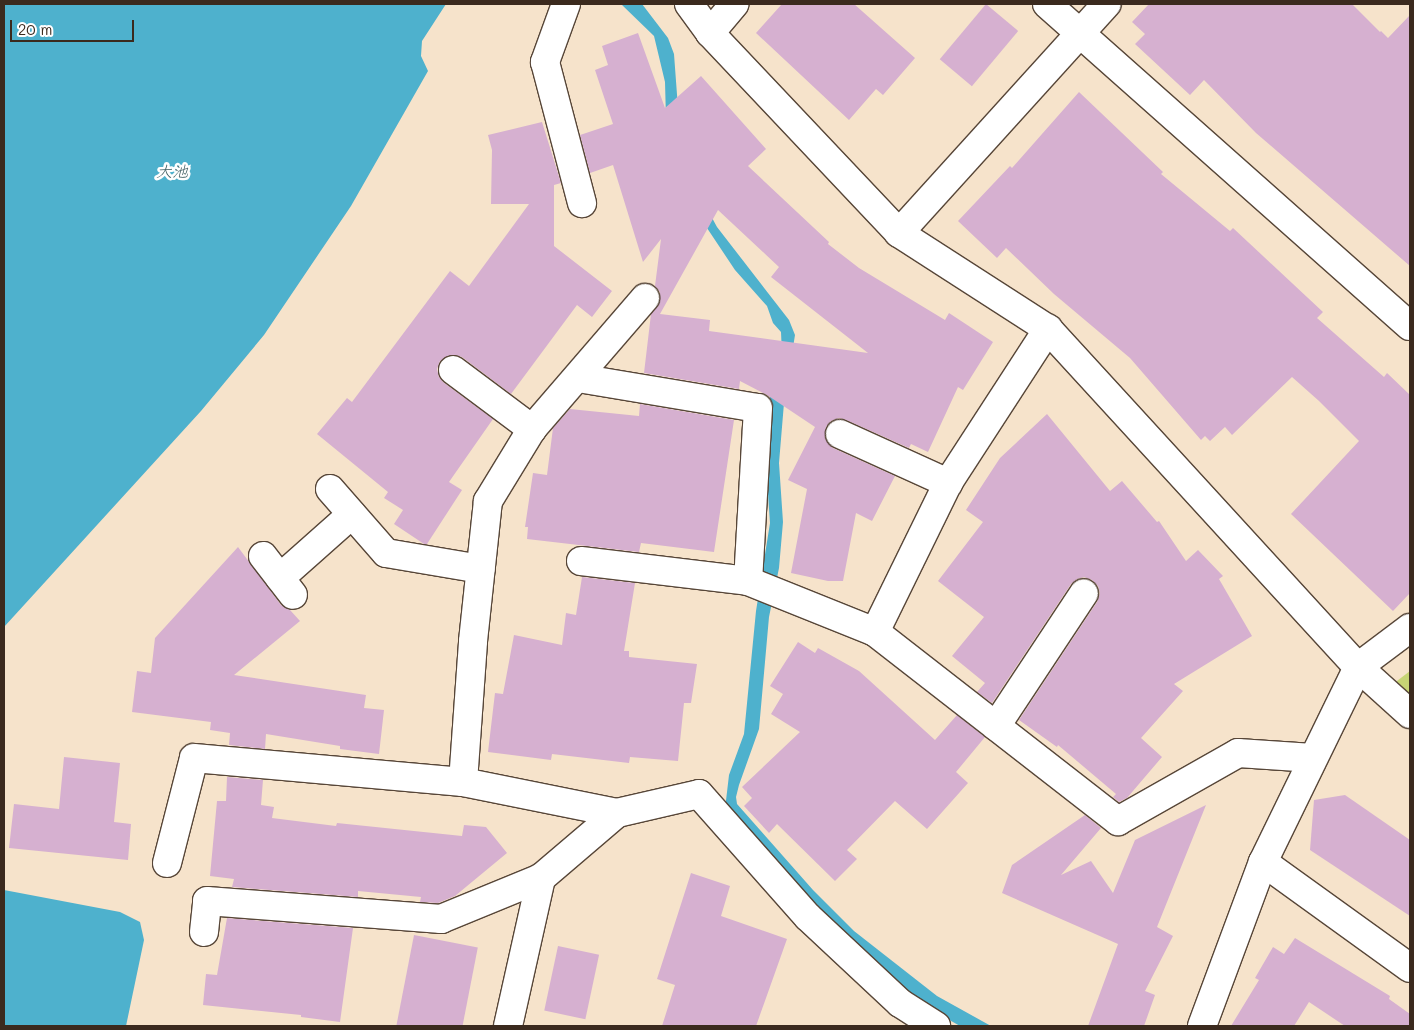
<!DOCTYPE html>
<html>
<head>
<meta charset="utf-8">
<style>
	body { margin:0 }
	#map { position:relative; width:1414px; height:1030px; overflow:hidden; background:#f6e3cb; font-family:Mali,"Klee One",sans-serif }
	div>[style] { position:absolute }
	.green>* { inset:0; background:#c7d475 }
	.water>* { inset:0; background:#4eb1cd }
	.building>* { inset:0; background:#d6b0d0; transform-origin:0 0 }
	.roads { filter:drop-shadow(1px 0 #574638) drop-shadow(-1px 0 #574638) drop-shadow(0 1px #574638) drop-shadow(0 -1px #574638) }
	.minor>* { height:28px; margin:-14px; padding:0 14px; transform-origin:14px; border-radius:14px; background:#fff }
	span { translate:-50% -50%; white-space:nowrap; text-align:center; line-height:1.15; -webkit-text-stroke:5px #fff; paint-order:stroke }
	.water-label { font-size:16px; color:#436064; font-style:italic }
	.frame { position:absolute; inset:0; border:5px solid #3b2a1e; pointer-events:none }
	.scale { position:absolute; left:10px; top:20px; width:124px; height:22px; box-sizing:border-box; border:2px solid #3b2a1e; border-top:0; padding-left:6px; font-size:15px; line-height:18px; white-space:nowrap; color:#3b2a1e; -webkit-text-stroke:4px #fff; paint-order:stroke }
</style>
</head>
<body>
<div id="map">
	<div class="green">
		<div style="clip-path:polygon(1410px 671px,1410px 696px,1393px 684px)"></div>
	</div>
	<div class="water">
		<div style="clip-path:polygon(4px 4px,446px 4px,422px 41px,421px 56px,428px 71px,351px 206px,264px 335px,201px 411px,4px 627px)"></div>
		<div style="clip-path:polygon(621px 4px,642px 4px,668px 38px,674px 54px,678px 108px,698px 192px,717px 227px,789px 320px,795px 335px,784px 403px,779px 463px,783px 522px,779px 568px,769px 617px,759px 729px,739px 785px,736px 797px,737px 804px,813px 890px,854px 931px,937px 996px,991px 1026px,960px 1026px,923px 1005px,880px 975px,725px 809px,729px 775px,744px 734px,756px 611px,770px 523px,766px 465px,769px 399px,774px 390px,782px 355px,781px 332px,773px 323px,767px 306px,735px 270px,699px 216px,666px 119px,665px 82px,654px 36px)"></div>
		<div style="clip-path:polygon(4px 890px,120px 912px,140px 922px,144px 940px,126px 1026px,4px 1026px)"></div>
	</div>
	<div class="building">
		<div style="clip-path:polygon(782px 4px,854px 4px,915px 58px,883px 95px,876px 89px,849px 120px,756px 33px)"></div>
		<div style="left:986px;top:4px;width:42px;height:72px;rotate:40deg"></div>
		<div style="clip-path:polygon(1149px 4px,1352px 4px,1380px 32px,1381px 31px,1388px 38px,1410px 15px,1410px 266px,1256px 133px,1204px 80px,1190px 95px,1135px 44px,1145px 34px,1132px 22px)"></div>
		<div style="clip-path:polygon(evenodd,638px 33px,665px 108px,701px 76px,766px 149px,748px 166px,829px 242px,828px 244px,859px 268px,945px 320px,949px 313px,993px 342px,963px 390px,958px 387px,928px 452px,911px 444px,909px 448px,846px 420px,839px 418px,831px 421px,826px 427px,825px 436px,828px 443px,833px 448px,895px 476px,872px 521px,856px 513px,843px 581px,828px 581px,791px 573px,807px 489px,788px 480px,815px 427px,767px 395px,740px 381px,739px 389px,644px 373px,651px 314px,660px 300px,660px 292px,655px 286px,661px 239px,643px 262px,613px 165px,590px 173px,580px 135px,613px 124px,595px 70px,608px 65px,602px 46px,638px 33px,718px 210px,779px 267px,771px 277px,868px 353px,709px 331px,710px 320px,660px 314px,718px 210px)"></div>
		<div style="clip-path:polygon(1079px 92px,1163px 172px,1161px 174px,1230px 231px,1233px 228px,1323px 312px,1317px 318px,1384px 377px,1387px 373px,1410px 395px,1410px 593px,1393px 611px,1291px 514px,1359px 441px,1319px 401px,1292px 377px,1232px 435px,1225px 427px,1210px 441px,1205px 436px,1201px 440px,1130px 358px,1054px 294px,1006px 248px,997px 258px,958px 221px,1010px 166px,1012px 168px)"></div>
		<div style="clip-path:polygon(542px 122px,561px 183px,554px 185px,554px 246px,612px 291px,592px 317px,577px 305px,511px 394px,462px 357px,455px 355px,447px 356px,440px 361px,437px 369px,439px 377px,443px 382px,493px 419px,449px 482px,462px 490px,427px 544px,424px 544px,394px 524px,403px 510px,384px 498px,388px 492px,317px 434px,347px 398px,352px 402px,450px 271px,469px 286px,529px 204px,491px 204px,492px 150px,488px 135px)"></div>
		<div style="clip-path:polygon(640px 404px,734px 420px,714px 552px,641px 543px,639px 552px,527px 539px,528px 527px,525px 527px,533px 473px,547px 475px,553px 428px,570px 409px,639px 416px)"></div>
		<div style="clip-path:polygon(1047px 414px,1110px 491px,1122px 481px,1157px 522px,1159px 521px,1186px 561px,1198px 550px,1223px 576px,1219px 579px,1252px 636px,1174px 684px,1183px 691px,1141px 738px,1162px 757px,1127px 798px,1119px 802px,1113px 797px,1116px 794px,1058px 745px,1057px 747px,1019px 720px,1097px 602px,1100px 593px,1098px 586px,1092px 580px,1084px 577px,1077px 579px,1071px 584px,992px 703px,977px 692px,985px 683px,952px 656px,984px 617px,938px 581px,983px 522px,966px 510px,1000px 458px)"></div>
		<div style="clip-path:polygon(238px 547px,281px 605px,290px 610px,300px 621px,234px 675px,366px 695px,364px 708px,384px 710px,379px 754px,340px 749px,340px 746px,266px 734px,265px 749px,229px 745px,230px 733px,210px 730px,211px 722px,132px 712px,137px 671px,151px 673px,155px 638px)"></div>
		<div style="clip-path:polygon(582px 577px,635px 583px,624px 651px,629px 651px,629px 657px,697px 664px,691px 703px,684px 703px,678px 761px,630px 757px,629px 763px,552px 754px,551px 760px,488px 752px,495px 693px,503px 694px,514px 635px,562px 645px,566px 613px,576px 615px)"></div>
		<div style="clip-path:polygon(798px 642px,815px 653px,818px 648px,859px 671px,935px 740px,957px 715px,985px 737px,956px 772px,968px 783px,927px 829px,895px 801px,847px 850px,857px 859px,835px 881px,777px 824px,769px 833px,744px 806px,752px 798px,742px 787px,800px 732px,771px 714px,783px 694px,770px 686px)"></div>
		<div style="clip-path:polygon(64px 757px,120px 763px,114px 822px,131px 824px,128px 860px,9px 848px,14px 804px,59px 809px)"></div>
		<div style="clip-path:polygon(227px 777px,263px 780px,261px 805px,274px 807px,272px 818px,336px 826px,337px 823px,462px 836px,464px 825px,486px 827px,507px 853px,455px 896px,438px 903px,420px 902px,421px 897px,358px 891px,358px 897px,232px 887px,234px 879px,210px 876px,217px 801px,226px 801px)"></div>
		<div style="clip-path:polygon(1345px 795px,1410px 840px,1410px 916px,1310px 850px,1314px 800px)"></div>
		<div style="clip-path:polygon(1206px 805px,1157px 927px,1173px 936px,1145px 991px,1155px 995px,1144px 1026px,1088px 1026px,1118px 944px,1002px 893px,1012px 865px,1085px 815px,1101px 828px,1061px 875px,1091px 861px,1113px 893px,1135px 840px)"></div>
		<div style="clip-path:polygon(691px 873px,730px 886px,721px 916px,787px 939px,756px 1026px,662px 1026px,675px 985px,657px 979px)"></div>
		<div style="clip-path:polygon(227px 918px,353px 928px,340px 1022px,301px 1017px,301px 1015px,203px 1005px,206px 974px,217px 975px)"></div>
		<div style="left:414px;top:935px;width:65px;height:92px;rotate:11deg"></div>
		<div style="clip-path:polygon(1295px 938px,1390px 996px,1389px 999px,1410px 1014px,1410px 1026px,1345px 1026px,1309px 1002px,1294px 1026px,1231px 1026px,1259px 980px,1255px 978px,1273px 947px,1284px 954px)"></div>
		<div style="left:558px;top:946px;width:42px;height:66px;rotate:12deg"></div>
	</div>
	<div class="roads">
		<div class="minor">
			<div style="left:566px;top:4px;width:62px;rotate:109.9deg"></div>
			<div style="left:545px;top:62px;width:146px;rotate:75.3deg"></div>
			<div style="left:689px;top:4px;width:36px;rotate:54deg"></div>
			<div style="left:710px;top:33px;width:275px;rotate:46.6deg"></div>
			<div style="left:899px;top:233px;width:177px;rotate:32.8deg"></div>
			<div style="left:1048px;top:329px;width:459px;rotate:47.5deg"></div>
			<div style="left:1358px;top:667px;width:70px;rotate:42.1deg"></div>
			<div style="left:1047px;top:4px;width:485px;rotate:41.6deg"></div>
			<div style="left:710px;top:33px;width:38px;rotate:-50deg"></div>
			<div style="left:899px;top:233px;width:309px;rotate:-47.8deg"></div>
			<div style="left:453px;top:370px;width:99px;rotate:36.8deg"></div>
			<div style="left:578px;top:378px;width:182px;rotate:9.5deg"></div>
			<div style="left:758px;top:408px;width:173px;rotate:93.3deg"></div>
			<div style="left:840px;top:434px;width:119px;rotate:24.4deg"></div>
			<div style="left:330px;top:489px;width:85px;rotate:48.8deg"></div>
			<div style="left:386px;top:553px;width:96px;rotate:9.6deg"></div>
			<div style="left:263px;top:556px;width:49px;rotate:52.4deg"></div>
			<div style="left:581px;top:561px;width:168px;rotate:6.8deg"></div>
			<div style="left:748px;top:581px;width:137px;rotate:21.9deg"></div>
			<div style="left:875px;top:632px;width:308px;rotate:37.9deg"></div>
			<div style="left:1118px;top:821px;width:138px;rotate:-29.5deg"></div>
			<div style="left:1238px;top:753px;width:75px;rotate:3.8deg"></div>
			<div style="left:280px;top:578px;width:96px;rotate:-41.6deg"></div>
			<div style="left:875px;top:632px;width:166px;rotate:-63.9deg"></div>
			<div style="left:948px;top:483px;width:184px;rotate:-57deg"></div>
			<div style="left:996px;top:726px;width:159px;rotate:-56.5deg"></div>
			<div style="left:463px;top:782px;width:141px;rotate:-85.9deg"></div>
			<div style="left:473px;top:641px;width:141px;rotate:-83.9deg"></div>
			<div style="left:488px;top:501px;width:84px;rotate:-58.6deg"></div>
			<div style="left:532px;top:429px;width:173px;rotate:-49.2deg"></div>
			<div style="left:1263px;top:862px;width:181px;rotate:35.8deg"></div>
			<div style="left:167px;top:863px;width:108px;rotate:-75.6deg"></div>
			<div style="left:194px;top:758px;width:270px;rotate:5.1deg"></div>
			<div style="left:463px;top:782px;width:157px;rotate:11.4deg"></div>
			<div style="left:204px;top:932px;width:31px;rotate:-84deg"></div>
			<div style="left:207px;top:901px;width:235px;rotate:4.4deg"></div>
			<div style="left:441px;top:919px;width:108px;rotate:-22.3deg"></div>
			<div style="left:508px;top:1026px;width:152px;rotate:-77.4deg"></div>
			<div style="left:541px;top:878px;width:100px;rotate:-40.5deg"></div>
			<div style="left:617px;top:813px;width:84px;rotate:-13deg"></div>
			<div style="left:699px;top:794px;width:164px;rotate:48.5deg"></div>
			<div style="left:808px;top:917px;width:126px;rotate:43.1deg"></div>
			<div style="left:900px;top:1003px;width:43px;rotate:32.6deg"></div>
			<div style="left:1202px;top:1026px;width:175px;rotate:-69.6deg"></div>
			<div style="left:1263px;top:862px;width:217px;rotate:-64deg"></div>
			<div style="left:1358px;top:667px;width:65px;rotate:-36.9deg"></div>
		</div>
	</div>
	<div class="water-label">
		<span style="left:172px;top:171px">大池</span>
	</div>
	<div class="frame"></div>
	<div class="scale">20 m</div>
</div>
</body>
</html>
